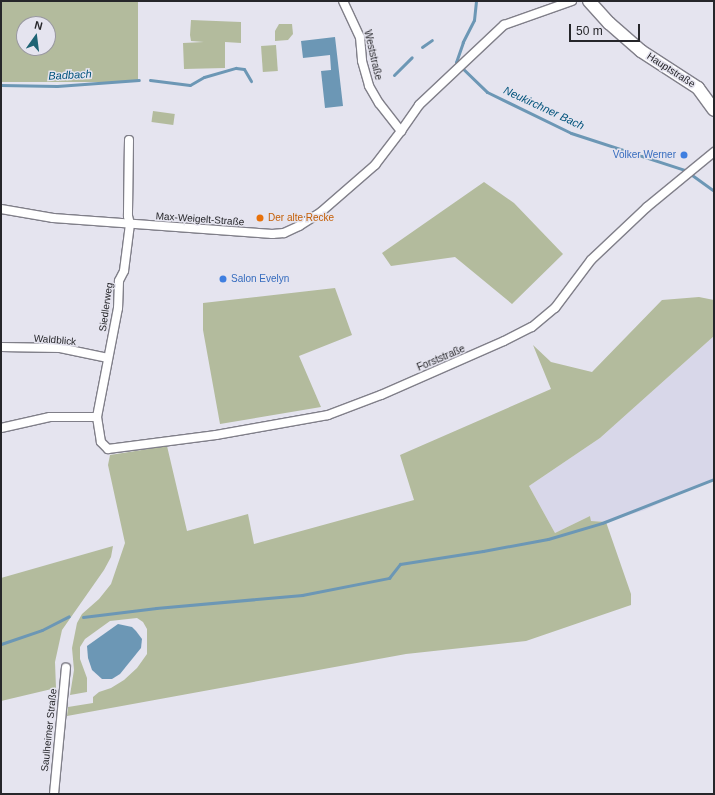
<!DOCTYPE html>
<html>
<head>
<meta charset="utf-8">
<style>
	body { margin:0 }
	#map { position:relative; width:715px; height:795px; overflow:hidden; background:#e5e4ef; font-family:Helvetica,sans-serif }
	div>[style] { position:absolute }
	.built>* { inset:0; background:#d8d7e9 }
	.green>* { inset:0; background:#b3bb9d; transform-origin:0 0 }
	.water>* { inset:0; background:#6c97b5 }
	.stream>* { height:3px; margin:-1.5px; padding:0 1.5px; transform-origin:1.5px; border-radius:1.5px; background:#6c97b5 }
	.roads { filter:drop-shadow(1px 0 #807f89) drop-shadow(-1px 0 #807f89) drop-shadow(0 1px #807f89) drop-shadow(0 -1px #807f89) }
	.street>* { height:8px; margin:-4px; padding:0 4px; transform-origin:4px; border-radius:4px; background:#fff }
	.secondary>* { height:12px; margin:-6px; padding:0 6px; transform-origin:6px; border-radius:6px; background:#fff }
	.dots>* { width:11px; height:11px; translate:-50% -50%; box-sizing:border-box; border:2px solid #e5e4ef; border-radius:50% }
	span { translate:-50% -50%; white-space:nowrap; text-align:center; line-height:1.15; -webkit-text-stroke:3px #e5e4ef; paint-order:stroke }
	.street-label { font-size:10px; color:#26262a }
	.shop-label { font-size:10px; color:#366cbe }
	.right { translate:-100% -50%; text-align:right }
	.left { translate:0 -50%; text-align:left }
	.food-label { font-size:10px; color:#c56008 }
	.water-label { font-size:11px; color:#03547c; font-style:italic }
	.frame { position:absolute; inset:0; border:2px solid #26262a; pointer-events:none }
	.north { position:absolute; left:16px; top:16px; width:40px; height:40px; box-sizing:border-box; background:#e5e4ef; border:1px solid #9998a0; border-radius:50%; rotate:14deg; font-size:11px; font-weight:700; line-height:16px; text-align:center; color:#26262a }
	.north::after { content:''; display:block; margin:auto; width:14px; height:18px; background:#1e6374; clip-path:polygon(50% 0,100% 100%,50% 72%,0 100%) }
	.scale { position:absolute; left:569px; top:24px; width:71px; height:18px; box-sizing:border-box; border:2px solid #26262a; border-top:0; padding-left:5px; font-size:12px; line-height:14px; white-space:nowrap; color:#26262a; -webkit-text-stroke:3px #e5e4ef; paint-order:stroke }
</style>
</head>
<body>
<div id="map">
	<div class="built">
		<div style="clip-path:polygon(714px 336px,714px 478px,645px 510px,606px 522px,591px 521px,590px 516px,555px 533px,529px 486px,600px 438px)"></div>
	</div>
	<div class="green">
		<div style="clip-path:polygon(evenodd,1px 1px,138px 1px,138px 82px,1px 82px,1px 1px,24px 24px,48px 24px,48px 48px,24px 48px,24px 24px)"></div>
		<div style="clip-path:polygon(191px 20px,241px 22px,241px 43px,225px 42px,225px 68px,184px 69px,183px 43px,204px 42px,191px 41px,190px 35px)"></div>
		<div style="clip-path:polygon(279px 24px,292px 24px,293px 34px,288px 40px,275px 41px,275px 31px)"></div>
		<div style="left:276px;top:45px;width:26px;height:15px;rotate:86deg"></div>
		<div style="left:153px;top:111px;width:22px;height:11px;rotate:8deg"></div>
		<div style="clip-path:polygon(484px 182px,514px 203px,563px 254px,512px 304px,455px 257px,391px 266px,382px 253px)"></div>
		<div style="clip-path:polygon(335px 288px,352px 335px,299px 356px,321px 407px,220px 424px,203px 330px,203px 303px)"></div>
		<div style="clip-path:polygon(699px 297px,714px 300px,714px 336px,600px 438px,529px 486px,555px 533px,590px 516px,591px 521px,606px 522px,631px 594px,631px 605px,526px 641px,406px 654px,67px 716px,68px 707px,93px 703px,93px 697px,99px 692px,111px 688px,124px 680px,137px 668px,147px 654px,147px 629px,143px 622px,137px 618px,110px 621px,85px 639px,80px 647px,80px 659px,87px 678px,87px 692px,70px 695px,74px 670px,72px 648px,77px 623px,82px 614px,99px 599px,111px 584px,125px 543px,108px 465px,110px 455px,167px 446px,187px 531px,248px 514px,254px 544px,414px 500px,400px 455px,551px 389px,533px 345px,551px 362px,592px 372px,662px 300px)"></div>
		<div style="clip-path:polygon(113px 546px,111px 557px,104px 570px,62px 630px,55px 662px,56px 688px,1px 701px,1px 578px)"></div>
	</div>
	<div class="water">
		<div style="clip-path:polygon(335px 37px,343px 106px,325px 108px,321px 71px,331px 70px,330px 55px,303px 58px,301px 41px)"></div>
		<div style="clip-path:polygon(118px 624px,132px 627px,136px 631px,142px 639px,141px 648px,120px 674px,112px 679px,102px 679px,92px 670px,88px 658px,87px 646px)"></div>
	</div>
	<div class="stream">
		<div style="left:476px;top:1px;width:19px;rotate:96deg"></div>
		<div style="left:474px;top:20px;width:25px;rotate:117deg"></div>
		<div style="left:463px;top:42px;width:21px;rotate:109deg"></div>
		<div style="left:456px;top:62px;width:43px;rotate:44.1deg"></div>
		<div style="left:487px;top:92px;width:93px;rotate:26deg"></div>
		<div style="left:571px;top:133px;width:120px;rotate:18deg"></div>
		<div style="left:685px;top:170px;width:36px;rotate:36deg"></div>
		<div style="left:422px;top:47px;width:12px;rotate:-35deg"></div>
		<div style="left:394px;top:75px;width:25px;rotate:-45deg"></div>
		<div style="left:150px;top:80px;width:40px;rotate:7.1deg"></div>
		<div style="left:190px;top:85px;width:16px;rotate:-30deg"></div>
		<div style="left:204px;top:77px;width:33px;rotate:-16deg"></div>
		<div style="left:236px;top:68px;width:8px;rotate:7deg"></div>
		<div style="left:244px;top:69px;width:14px;rotate:60deg"></div>
		<div style="left:1px;top:85px;width:56px;rotate:1deg"></div>
		<div style="left:57px;top:86px;width:82px;rotate:-4.2deg"></div>
		<div style="left:83px;top:617px;width:74px;rotate:-7deg"></div>
		<div style="left:156px;top:608px;width:147px;rotate:-5.1deg"></div>
		<div style="left:302px;top:595px;width:89px;rotate:-11.1deg"></div>
		<div style="left:389px;top:578px;width:18px;rotate:-52deg"></div>
		<div style="left:400px;top:564px;width:84px;rotate:-8.9deg"></div>
		<div style="left:483px;top:551px;width:66px;rotate:-10.5deg"></div>
		<div style="left:548px;top:539px;width:56px;rotate:-16.5deg"></div>
		<div style="left:602px;top:523px;width:120px;rotate:-21.4deg"></div>
		<div style="left:1px;top:644px;width:43px;rotate:-18.9deg"></div>
		<div style="left:42px;top:630px;width:30px;rotate:-27deg"></div>
	</div>
	<div class="roads">
		<div class="street">
			<div style="left:343px;top:1px;width:40px;rotate:65deg"></div>
			<div style="left:360px;top:37px;width:24px;rotate:85deg"></div>
			<div style="left:362px;top:61px;width:26px;rotate:74deg"></div>
			<div style="left:369px;top:86px;width:20px;rotate:60deg"></div>
			<div style="left:379px;top:103px;width:36px;rotate:52deg"></div>
			<div style="left:129px;top:140px;width:76px;rotate:90.8deg"></div>
			<div style="left:128px;top:216px;width:8px;rotate:76deg"></div>
			<div style="left:130px;top:224px;width:47px;rotate:97.3deg"></div>
			<div style="left:124px;top:271px;width:11px;rotate:117deg"></div>
			<div style="left:119px;top:281px;width:27px;rotate:92deg"></div>
			<div style="left:118px;top:308px;width:111px;rotate:100.9deg"></div>
			<div style="left:97px;top:417px;width:25px;rotate:81deg"></div>
			<div style="left:101px;top:442px;width:10px;rotate:45deg"></div>
			<div style="left:108px;top:449px;width:109px;rotate:-7.4deg"></div>
			<div style="left:216px;top:435px;width:114px;rotate:-10.1deg"></div>
			<div style="left:328px;top:415px;width:57px;rotate:-20.7deg"></div>
			<div style="left:381px;top:395px;width:134px;rotate:-23.7deg"></div>
			<div style="left:504px;top:341px;width:31px;rotate:-27deg"></div>
			<div style="left:532px;top:327px;width:30px;rotate:-40deg"></div>
			<div style="left:555px;top:308px;width:60px;rotate:-53.1deg"></div>
			<div style="left:591px;top:260px;width:77px;rotate:-43.4deg"></div>
			<div style="left:647px;top:207px;width:87px;rotate:-39.4deg"></div>
			<div style="left:1px;top:209px;width:53px;rotate:9.8deg"></div>
			<div style="left:53px;top:218px;width:220px;rotate:4.2deg"></div>
			<div style="left:272px;top:234px;width:12px;rotate:-5deg"></div>
			<div style="left:284px;top:233px;width:17px;rotate:-25deg"></div>
			<div style="left:299px;top:226px;width:26px;rotate:-32deg"></div>
			<div style="left:321px;top:212px;width:72px;rotate:-41deg"></div>
			<div style="left:375px;top:165px;width:43px;rotate:-52.6deg"></div>
			<div style="left:401px;top:131px;width:32px;rotate:-55deg"></div>
			<div style="left:419px;top:105px;width:117px;rotate:-43.3deg"></div>
			<div style="left:504px;top:25px;width:72px;rotate:-19.4deg"></div>
			<div style="left:1px;top:347px;width:59px;rotate:1deg"></div>
			<div style="left:60px;top:348px;width:49px;rotate:11.8deg"></div>
			<div style="left:1px;top:428px;width:50px;rotate:-12.7deg"></div>
			<div style="left:50px;top:417px;width:47px"></div>
			<div style="left:54px;top:794px;width:127px;rotate:-84.6deg"></div>
		</div>
		<div class="secondary">
			<div style="left:589px;top:1px;width:30px;rotate:48deg"></div>
			<div style="left:609px;top:23px;width:43px;rotate:41.2deg"></div>
			<div style="left:641px;top:51px;width:68px;rotate:33deg"></div>
			<div style="left:698px;top:88px;width:27px;rotate:54deg"></div>
		</div>
	</div>
	<div class="dots">
		<div style="left:684px;top:155px;background:#3f7fe0"></div>
		<div style="left:260px;top:218px;background:#e8710a"></div>
		<div style="left:223px;top:279px;background:#3f7fe0"></div>
	</div>
	<div class="street-label">
		<span style="left:373px;top:55px;rotate:77deg">Weststraße</span>
		<span style="left:671px;top:70px;rotate:33deg">Hauptstraße</span>
		<span style="left:200px;top:219px;rotate:4deg">Max-Weigelt-Straße</span>
		<span style="left:106px;top:307px;rotate:-82deg">Siedlerweg</span>
		<span style="left:55px;top:340px;rotate:5deg">Waldblick</span>
		<span style="left:441px;top:358px;rotate:-23deg">Forststraße</span>
		<span style="left:49px;top:730px;rotate:-84deg">Saulheimer Straße</span>
	</div>
	<div class="shop-label">
		<span class="right" style="left:676px;top:155px">Volker Werner</span>
		<span class="left" style="left:231px;top:279px">Salon Evelyn</span>
	</div>
	<div class="food-label">
		<span class="left" style="left:268px;top:218px">Der alte Recke</span>
	</div>
	<div class="water-label">
		<span style="left:70px;top:75px;rotate:-3deg">Badbach</span>
		<span style="left:544px;top:108px;rotate:25deg">Neukirchner Bach</span>
	</div>
	<div class="frame"></div>
	<div class="north">N</div>
	<div class="scale">50 m</div>
</div>
</body>
</html>
